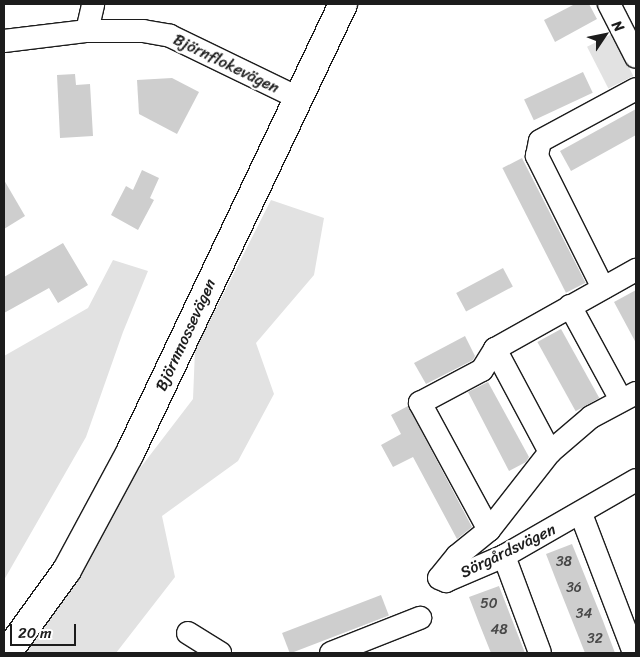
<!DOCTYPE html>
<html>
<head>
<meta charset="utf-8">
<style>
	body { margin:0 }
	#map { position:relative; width:640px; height:657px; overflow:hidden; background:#fff; font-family:Sriracha,sans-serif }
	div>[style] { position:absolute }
	.green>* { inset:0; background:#e2e2e2; transform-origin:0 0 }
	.building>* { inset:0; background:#cecece; transform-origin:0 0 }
	.roads { filter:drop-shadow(1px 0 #1c1c1c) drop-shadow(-1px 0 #1c1c1c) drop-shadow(0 1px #1c1c1c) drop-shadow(0 -1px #1c1c1c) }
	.minor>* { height:22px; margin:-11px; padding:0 11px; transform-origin:11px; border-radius:11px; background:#fff }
	.tertiary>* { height:28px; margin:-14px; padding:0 14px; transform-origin:14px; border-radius:14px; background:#fff }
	span { translate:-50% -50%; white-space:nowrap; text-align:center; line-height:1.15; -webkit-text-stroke:4.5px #fff; paint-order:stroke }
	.number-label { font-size:14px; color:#484848 }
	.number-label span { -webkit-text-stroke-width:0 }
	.street-label { font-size:16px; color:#1c1c1c }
	.frame { position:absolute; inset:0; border:5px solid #1c1c1c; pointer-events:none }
	.north { position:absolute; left:580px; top:10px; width:50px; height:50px; -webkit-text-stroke:4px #fff; paint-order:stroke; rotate:56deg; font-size:14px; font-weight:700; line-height:20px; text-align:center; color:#1c1c1c }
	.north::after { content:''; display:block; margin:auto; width:18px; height:22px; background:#1c1c1c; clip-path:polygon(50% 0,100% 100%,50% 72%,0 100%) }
	.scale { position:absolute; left:10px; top:624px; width:66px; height:22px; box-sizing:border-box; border:2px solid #1c1c1c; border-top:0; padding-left:6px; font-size:15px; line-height:18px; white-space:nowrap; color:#1c1c1c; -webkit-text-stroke:4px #fff; paint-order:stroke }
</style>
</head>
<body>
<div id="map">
	<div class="green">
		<div style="left:612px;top:34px;width:47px;height:28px;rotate:63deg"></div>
		<div style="clip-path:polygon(271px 200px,324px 218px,314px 275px,256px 343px,274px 394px,238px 461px,162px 516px,175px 577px,116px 653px,21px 653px,131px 480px,193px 399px,195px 350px)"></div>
		<div style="clip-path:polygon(113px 260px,148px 271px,123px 332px,86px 437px,4px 580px,4px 356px,88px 308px)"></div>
	</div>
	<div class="building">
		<div style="clip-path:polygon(575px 4px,589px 4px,597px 19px,555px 42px,544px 20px)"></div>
		<div style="left:583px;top:72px;width:23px;height:65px;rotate:65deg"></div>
		<div style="clip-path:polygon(75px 74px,76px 85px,90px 84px,93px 136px,60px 138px,57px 75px)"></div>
		<div style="clip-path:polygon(172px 78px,199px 92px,177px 134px,139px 114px,137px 80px)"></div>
		<div style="clip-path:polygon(636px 109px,636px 135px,571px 171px,560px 151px)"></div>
		<div style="left:522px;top:158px;width:140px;height:22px;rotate:63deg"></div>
		<div style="clip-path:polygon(142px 170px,159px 178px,150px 198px,154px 200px,138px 230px,111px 215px,126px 186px,133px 190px)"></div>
		<div style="clip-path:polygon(4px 180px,25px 216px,4px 229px)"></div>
		<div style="clip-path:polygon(63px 243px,88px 285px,58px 303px,49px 288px,4px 313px,4px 277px)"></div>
		<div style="left:503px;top:268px;width:21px;height:53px;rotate:62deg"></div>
		<div style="clip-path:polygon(636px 290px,636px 343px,614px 302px)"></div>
		<div style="left:561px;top:329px;width:79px;height:27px;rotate:61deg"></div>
		<div style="clip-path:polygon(465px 336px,475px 356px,473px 360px,426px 384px,414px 363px)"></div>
		<div style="clip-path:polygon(488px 382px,529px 457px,526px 462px,509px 471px,468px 392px)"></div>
		<div style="clip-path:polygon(408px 406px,472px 527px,457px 539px,413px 457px,393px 467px,381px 445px,401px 434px,391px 415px)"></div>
		<div style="clip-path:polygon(572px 544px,603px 621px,615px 653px,585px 653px,556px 580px,546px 554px)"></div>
		<div style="clip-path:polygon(499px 586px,509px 612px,525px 653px,491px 653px,479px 623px,469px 597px)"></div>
		<div style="left:381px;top:595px;width:22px;height:106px;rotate:69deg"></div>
	</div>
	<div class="roads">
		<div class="minor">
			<div style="left:609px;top:4px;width:59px;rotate:63deg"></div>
			<div style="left:87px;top:31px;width:28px;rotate:-77deg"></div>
			<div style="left:4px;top:41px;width:84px;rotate:-6.9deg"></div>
			<div style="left:87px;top:31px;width:56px"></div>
			<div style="left:143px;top:31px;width:27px;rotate:10deg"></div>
			<div style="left:170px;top:36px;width:142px;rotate:25.8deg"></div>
			<div style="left:603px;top:288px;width:148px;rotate:-116.6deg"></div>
			<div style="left:537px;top:156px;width:15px;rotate:-79deg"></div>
			<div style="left:540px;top:141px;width:109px;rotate:-28.4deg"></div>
			<div style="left:570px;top:306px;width:107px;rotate:61.5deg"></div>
			<div style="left:495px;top:349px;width:117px;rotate:61.9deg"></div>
			<div style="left:636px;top:393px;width:51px;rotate:151.9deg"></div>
			<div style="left:591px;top:417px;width:54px;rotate:139.5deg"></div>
			<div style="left:550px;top:452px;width:99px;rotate:128deg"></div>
			<div style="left:489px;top:530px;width:41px;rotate:140.9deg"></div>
			<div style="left:457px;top:556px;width:28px;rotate:129deg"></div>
			<div style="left:439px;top:578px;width:8px;rotate:23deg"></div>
			<div style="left:446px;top:581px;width:63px;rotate:-23.3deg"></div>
			<div style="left:504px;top:556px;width:152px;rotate:-29.9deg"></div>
			<div style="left:581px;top:514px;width:149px;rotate:69.1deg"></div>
			<div style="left:489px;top:530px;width:145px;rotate:-118.5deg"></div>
			<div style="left:420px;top:403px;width:70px;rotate:-28deg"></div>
			<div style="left:482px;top:370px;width:25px;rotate:-58deg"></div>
			<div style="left:495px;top:349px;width:162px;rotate:-29.3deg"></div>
			<div style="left:504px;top:556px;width:103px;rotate:69.6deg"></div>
			<div style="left:188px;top:633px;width:38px;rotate:32deg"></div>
			<div style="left:331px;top:653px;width:96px;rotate:-21.5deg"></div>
		</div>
		<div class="tertiary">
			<div style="left:7px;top:653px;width:102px;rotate:-54.1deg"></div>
			<div style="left:67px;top:570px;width:131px;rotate:-61.7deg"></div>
			<div style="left:129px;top:455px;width:499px;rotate:-64.6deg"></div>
		</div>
	</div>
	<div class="number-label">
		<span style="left:564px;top:562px">38</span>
		<span style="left:574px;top:588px">36</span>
		<span style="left:489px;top:604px">50</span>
		<span style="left:584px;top:614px">34</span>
		<span style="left:499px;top:630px">48</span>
		<span style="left:595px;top:639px">32</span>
	</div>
	<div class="street-label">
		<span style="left:226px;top:64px;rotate:26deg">Björnflokevägen</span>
		<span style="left:186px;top:335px;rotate:-65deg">Björnmossevägen</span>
		<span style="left:508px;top:551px;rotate:-26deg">Sörgårdsvägen</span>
	</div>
	<div class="frame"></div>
	<div class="north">N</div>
	<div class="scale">20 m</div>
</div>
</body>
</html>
